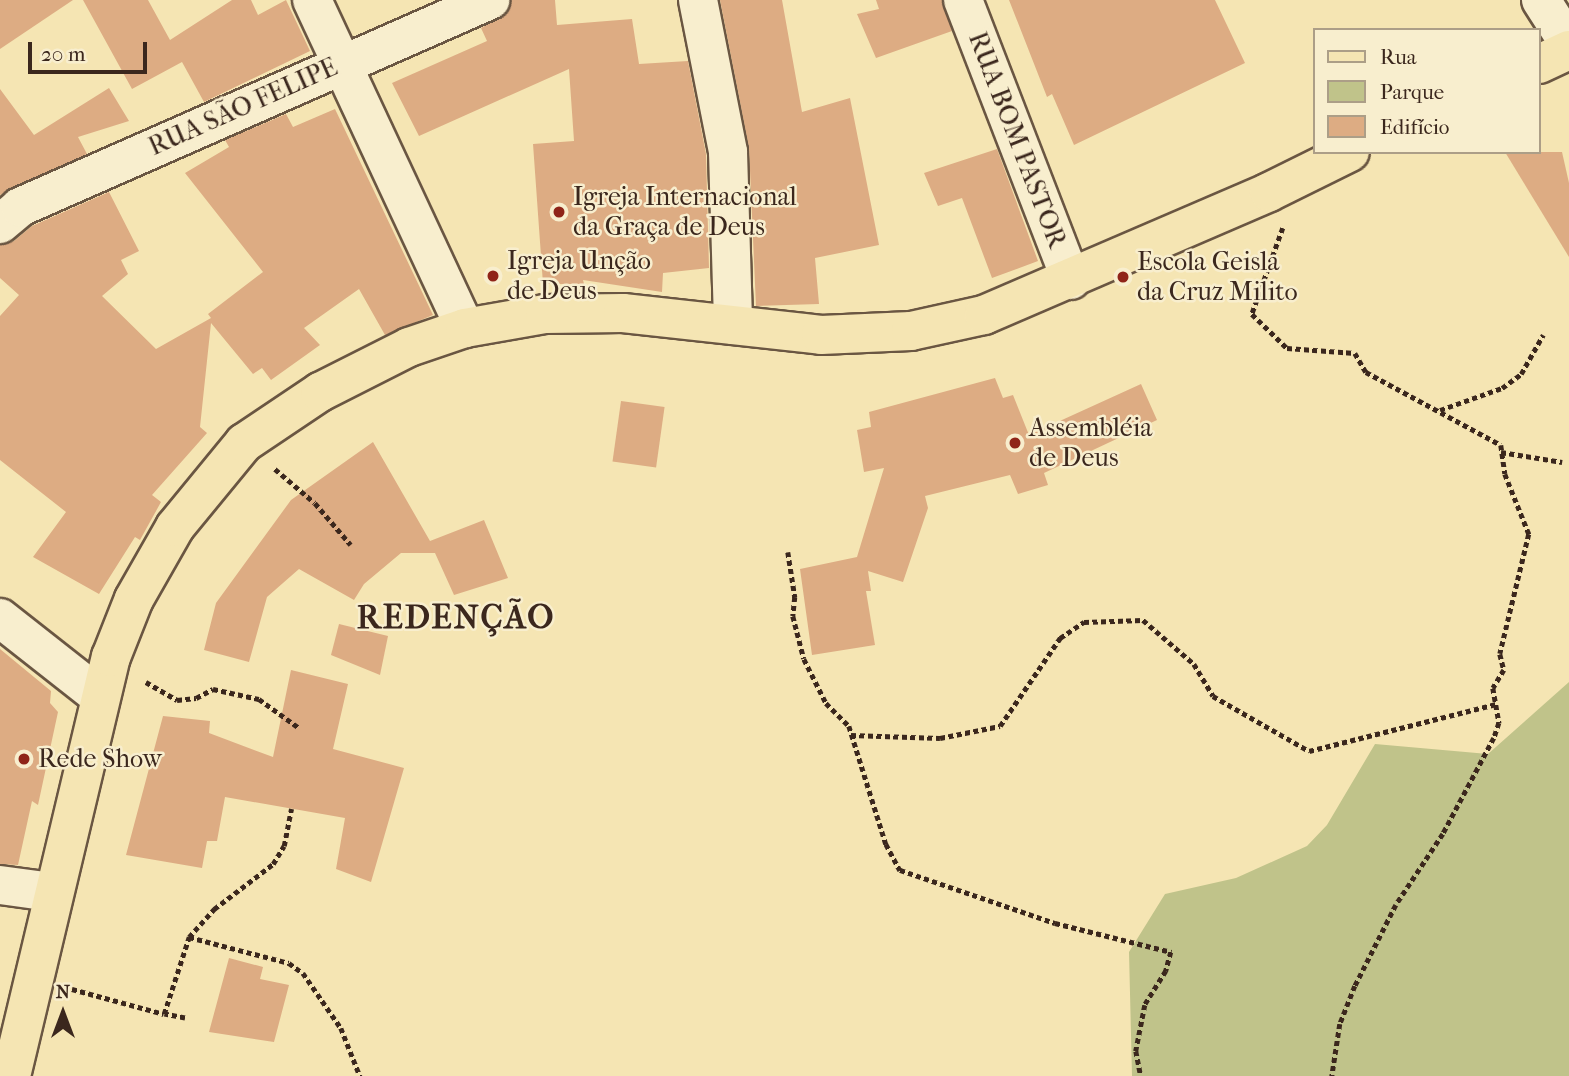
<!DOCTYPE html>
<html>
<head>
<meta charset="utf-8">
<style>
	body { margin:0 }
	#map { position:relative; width:1569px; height:1076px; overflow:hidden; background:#f5e5b3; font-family:"IM FELL French Canon",serif }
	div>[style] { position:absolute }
	.green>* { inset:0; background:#c0c38a }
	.building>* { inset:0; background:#ddac83; transform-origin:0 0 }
	.path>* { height:4.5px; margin-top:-2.25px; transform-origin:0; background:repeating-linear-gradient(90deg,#3b271d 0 5px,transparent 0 8.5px) }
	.roads { filter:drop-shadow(2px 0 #6a5642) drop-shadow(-2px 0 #6a5642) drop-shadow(0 2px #6a5642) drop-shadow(0 -2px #6a5642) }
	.minor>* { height:38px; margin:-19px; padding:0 19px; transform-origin:19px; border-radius:19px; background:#f8eece }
	.major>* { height:38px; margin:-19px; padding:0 19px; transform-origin:19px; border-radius:19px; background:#f5e5b3 }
	.dots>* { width:19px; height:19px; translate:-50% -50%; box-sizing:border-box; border:4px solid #f8eece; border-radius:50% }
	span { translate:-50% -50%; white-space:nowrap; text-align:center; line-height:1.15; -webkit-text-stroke:5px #f8eece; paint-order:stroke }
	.street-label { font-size:26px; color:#3b271d }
	.poi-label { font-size:26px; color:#3b271d }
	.left { translate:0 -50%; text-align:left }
	.district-label { font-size:33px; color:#3b271d; font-weight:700; letter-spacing:2px }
	.legend { position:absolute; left:1313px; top:28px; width:228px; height:126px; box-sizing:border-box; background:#f8eece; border:2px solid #ac9e87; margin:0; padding:9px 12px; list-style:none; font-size:21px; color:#3b271d }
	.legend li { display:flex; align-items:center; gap:14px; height:35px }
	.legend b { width:35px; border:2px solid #ac9e87 }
	.north { position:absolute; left:28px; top:978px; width:70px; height:70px; -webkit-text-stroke:5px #f8eece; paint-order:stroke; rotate:0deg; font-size:19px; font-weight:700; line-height:28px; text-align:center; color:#3b271d }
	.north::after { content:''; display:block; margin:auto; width:24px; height:32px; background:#3b271d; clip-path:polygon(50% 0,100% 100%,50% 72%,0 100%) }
	.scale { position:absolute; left:28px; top:42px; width:119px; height:32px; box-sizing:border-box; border:4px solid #3b271d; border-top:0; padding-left:9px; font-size:21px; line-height:24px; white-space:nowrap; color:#3b271d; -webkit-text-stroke:5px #f8eece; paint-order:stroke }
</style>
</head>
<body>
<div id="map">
	<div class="green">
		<div style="clip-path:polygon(1569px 682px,1569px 1076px,1132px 1076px,1129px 952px,1165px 894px,1236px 878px,1307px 846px,1327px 825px,1375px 744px,1488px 754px)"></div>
	</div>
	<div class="building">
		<div style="clip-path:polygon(0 0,73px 0,0 49px)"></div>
		<div style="clip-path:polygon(83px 0,148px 0,170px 40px,232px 0,251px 0,258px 15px,286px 0,310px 51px,204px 102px,182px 62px,132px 89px)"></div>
		<div style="clip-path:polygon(511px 0,555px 0,557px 25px,632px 19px,639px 64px,688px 61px,706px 154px,709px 268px,663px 273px,662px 292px,583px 280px,584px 284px,543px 284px,533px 144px,574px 141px,569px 69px,419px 136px,392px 83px,487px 41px,481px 28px,507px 13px)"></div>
		<div style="clip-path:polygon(720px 0,782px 0,802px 112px,850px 98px,879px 245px,815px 258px,819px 304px,756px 306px,749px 148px)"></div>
		<div style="clip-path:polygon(876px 0,942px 0,952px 31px,876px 58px,857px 14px,879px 9px)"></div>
		<div style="clip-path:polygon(1009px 0,1215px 0,1245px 63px,1074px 145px,1052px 94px,1047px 97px)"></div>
		<div style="clip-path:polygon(109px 88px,129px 121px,78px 137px,87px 154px,0 195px,0 89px,34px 135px)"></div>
		<div style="clip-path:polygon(335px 109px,433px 315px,385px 335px,359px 289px,304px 328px,320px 345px,271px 380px,262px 368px,253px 374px,211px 323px,200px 427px,207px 433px,152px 495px,161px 502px,140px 540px,135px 537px,99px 594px,33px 557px,66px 512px,0 460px,0 316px,19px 295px,0 278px,0 245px,14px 241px,32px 226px,109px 192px,139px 251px,121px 260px,128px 274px,102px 296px,156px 349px,211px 318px,208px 314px,263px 272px,185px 173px,229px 147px,225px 140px,286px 114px,293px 127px)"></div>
		<div style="clip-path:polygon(997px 149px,1038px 261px,992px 278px,962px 198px,938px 206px,924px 173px)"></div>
		<div style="clip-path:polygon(1505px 152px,1562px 152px,1569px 183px,1569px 257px)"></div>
		<div style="clip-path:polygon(995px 378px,1003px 398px,1013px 395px,1029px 435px,1141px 384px,1157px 420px,1044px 473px,1048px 485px,1018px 494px,1010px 475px,925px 496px,928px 508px,903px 582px,868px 571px,871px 591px,866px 591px,875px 645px,812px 655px,800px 569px,857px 557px,884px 468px,864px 472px,857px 430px,871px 427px,869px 412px)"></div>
		<div style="left:621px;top:401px;width:44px;height:61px;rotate:8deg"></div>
		<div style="clip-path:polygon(373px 442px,430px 541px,484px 520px,508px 578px,454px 595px,435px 553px,401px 553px,364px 584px,354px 600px,299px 569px,267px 597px,249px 662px,204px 650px,216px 603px,291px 500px)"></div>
		<div style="clip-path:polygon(339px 624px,388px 636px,380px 675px,331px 655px)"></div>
		<div style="clip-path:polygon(0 649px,51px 691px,50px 703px,58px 712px,38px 805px,32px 801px,18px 865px,0 864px)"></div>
		<div style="clip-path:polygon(291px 670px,348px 684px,333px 749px,404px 768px,371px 882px,336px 869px,345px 818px,225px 797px,217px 841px,207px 841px,202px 868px,126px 855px,163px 716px,210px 721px,209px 733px,273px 757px)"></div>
		<div style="clip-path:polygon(229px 958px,263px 967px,260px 979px,289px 985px,274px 1042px,209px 1032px)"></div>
	</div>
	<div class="path">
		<div style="left:1283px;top:228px;width:91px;rotate:109.8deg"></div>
		<div style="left:1252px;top:314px;width:49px;rotate:44.2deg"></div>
		<div style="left:1287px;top:348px;width:68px;rotate:4.2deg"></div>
		<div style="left:1355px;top:353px;width:22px;rotate:60deg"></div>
		<div style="left:1366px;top:372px;width:153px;rotate:28.4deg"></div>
		<div style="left:1501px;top:445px;width:29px;rotate:82deg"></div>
		<div style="left:1505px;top:474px;width:65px;rotate:68.2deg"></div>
		<div style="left:1529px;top:534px;width:123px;rotate:103.6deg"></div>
		<div style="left:1500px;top:654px;width:16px;rotate:76deg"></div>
		<div style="left:1504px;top:670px;width:21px;rotate:121deg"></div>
		<div style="left:1493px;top:688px;width:36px;rotate:80deg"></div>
		<div style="left:1499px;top:723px;width:16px;rotate:108deg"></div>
		<div style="left:1494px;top:738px;width:109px;rotate:118deg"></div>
		<div style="left:1443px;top:834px;width:85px;rotate:123.5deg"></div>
		<div style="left:1396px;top:905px;width:91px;rotate:116.8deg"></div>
		<div style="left:1355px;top:986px;width:41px;rotate:111.5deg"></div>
		<div style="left:1340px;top:1024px;width:53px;rotate:98.7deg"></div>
		<div style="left:1440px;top:410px;width:66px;rotate:-19.5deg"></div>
		<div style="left:1502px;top:388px;width:24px;rotate:-36deg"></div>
		<div style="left:1521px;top:374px;width:45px;rotate:-60.6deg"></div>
		<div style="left:1501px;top:452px;width:62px;rotate:9.3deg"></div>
		<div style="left:275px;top:469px;width:52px;rotate:40.4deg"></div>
		<div style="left:315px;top:503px;width:55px;rotate:49.4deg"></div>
		<div style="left:788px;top:552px;width:46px;rotate:81.2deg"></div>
		<div style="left:795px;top:597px;width:19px;rotate:96deg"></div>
		<div style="left:793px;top:616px;width:44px;rotate:75.7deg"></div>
		<div style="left:804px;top:659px;width:49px;rotate:63.4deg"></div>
		<div style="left:826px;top:703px;width:33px;rotate:45deg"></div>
		<div style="left:849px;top:726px;width:124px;rotate:72.6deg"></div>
		<div style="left:886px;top:844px;width:30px;rotate:62deg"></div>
		<div style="left:900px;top:870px;width:164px;rotate:18.9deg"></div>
		<div style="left:1055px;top:923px;width:120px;rotate:14deg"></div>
		<div style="left:1171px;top:952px;width:20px;rotate:105deg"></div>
		<div style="left:1166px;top:971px;width:40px;rotate:122deg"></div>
		<div style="left:1145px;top:1005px;width:47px;rotate:101.1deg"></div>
		<div style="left:1136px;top:1051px;width:25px;rotate:79deg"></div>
		<div style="left:146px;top:682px;width:36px;rotate:30deg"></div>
		<div style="left:177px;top:700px;width:19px;rotate:-6deg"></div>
		<div style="left:196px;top:698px;width:19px;rotate:-28deg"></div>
		<div style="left:213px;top:689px;width:47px;rotate:12.3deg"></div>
		<div style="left:259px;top:699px;width:48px;rotate:35.7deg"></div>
		<div style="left:851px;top:735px;width:89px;rotate:1.9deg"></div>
		<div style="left:940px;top:738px;width:61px;rotate:-11.3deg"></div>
		<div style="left:1000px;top:726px;width:107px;rotate:-55.7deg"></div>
		<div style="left:1060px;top:638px;width:29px;rotate:-34deg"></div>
		<div style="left:1084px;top:622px;width:59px;rotate:-1.9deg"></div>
		<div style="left:1143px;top:620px;width:67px;rotate:40.8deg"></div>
		<div style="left:1194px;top:664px;width:37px;rotate:59deg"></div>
		<div style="left:1213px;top:696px;width:111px;rotate:29.8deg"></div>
		<div style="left:1309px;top:751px;width:193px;rotate:-14.1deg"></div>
		<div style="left:189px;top:937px;width:103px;rotate:14.6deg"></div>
		<div style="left:289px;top:963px;width:17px;rotate:36deg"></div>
		<div style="left:303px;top:973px;width:67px;rotate:55.4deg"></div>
		<div style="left:341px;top:1028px;width:52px;rotate:68.4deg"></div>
		<div style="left:72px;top:989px;width:95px;rotate:15.2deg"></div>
		<div style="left:185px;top:1018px;width:21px;rotate:-169deg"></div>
		<div style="left:164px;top:1014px;width:81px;rotate:-72deg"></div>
		<div style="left:189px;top:937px;width:38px;rotate:-48deg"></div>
		<div style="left:214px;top:909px;width:74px;rotate:-37.3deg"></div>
		<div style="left:273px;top:864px;width:21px;rotate:-59deg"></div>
		<div style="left:284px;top:846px;width:38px;rotate:-79deg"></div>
	</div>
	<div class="roads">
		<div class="minor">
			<div style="left:312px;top:0;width:362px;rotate:65deg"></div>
			<div style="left:698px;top:0;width:155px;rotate:78.8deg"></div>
			<div style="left:728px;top:152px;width:173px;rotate:88.3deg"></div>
			<div style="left:963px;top:0;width:300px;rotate:68.9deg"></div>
			<div style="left:1541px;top:0;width:52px;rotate:57.5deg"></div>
			<div style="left:0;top:224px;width:26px;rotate:-40deg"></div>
			<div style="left:20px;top:207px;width:514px;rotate:-23.77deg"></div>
			<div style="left:0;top:618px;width:126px;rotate:38.2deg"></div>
			<div style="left:0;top:885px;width:51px;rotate:7.8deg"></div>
		</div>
		<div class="major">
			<div style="left:1539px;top:64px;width:33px;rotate:-25deg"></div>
			<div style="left:11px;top:1076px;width:431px;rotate:-76.6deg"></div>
			<div style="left:111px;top:657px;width:62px;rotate:-68.4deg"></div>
			<div style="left:134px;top:599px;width:83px;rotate:-60.3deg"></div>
			<div style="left:175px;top:527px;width:109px;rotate:-50.6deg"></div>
			<div style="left:244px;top:443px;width:92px;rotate:-33.9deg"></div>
			<div style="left:320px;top:392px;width:100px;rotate:-26.8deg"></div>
			<div style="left:409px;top:347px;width:59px;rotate:-18.7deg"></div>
			<div style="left:465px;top:328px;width:81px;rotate:-9.9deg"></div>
			<div style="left:545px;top:314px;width:78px;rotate:-0.7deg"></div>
			<div style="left:623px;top:313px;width:199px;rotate:6.3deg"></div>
			<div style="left:821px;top:335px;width:90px;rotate:-2.5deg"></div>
			<div style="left:911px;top:331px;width:75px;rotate:-12.4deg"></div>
			<div style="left:984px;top:315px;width:310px;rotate:-23.3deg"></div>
			<div style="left:1269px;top:192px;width:90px;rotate:-26.3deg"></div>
		</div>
	</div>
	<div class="dots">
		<div style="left:559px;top:212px;background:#8f2418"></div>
		<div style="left:493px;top:276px;background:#8f2418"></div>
		<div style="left:1123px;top:277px;background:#8f2418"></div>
		<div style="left:1015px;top:443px;background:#8f2418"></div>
		<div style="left:24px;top:759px;background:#8f2418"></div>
	</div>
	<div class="street-label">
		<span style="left:243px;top:107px;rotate:-24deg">RUA SÃO FELIPE</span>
		<span style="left:1017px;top:140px;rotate:69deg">RUA BOM PASTOR</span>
	</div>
	<div class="poi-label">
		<span class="left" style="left:573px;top:212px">Igreja Internacional<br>da Graça de Deus</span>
		<span class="left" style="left:507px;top:276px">Igreja Unção<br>de Deus</span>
		<span class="left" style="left:1137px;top:277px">Escola Geisla<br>da Cruz Milito</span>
		<span class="left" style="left:1029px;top:443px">Assembléia<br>de Deus</span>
		<span class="left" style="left:38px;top:759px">Rede Show</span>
	</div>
	<div class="district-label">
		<span style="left:456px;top:618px">REDENÇÃO</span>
	</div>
	<ul class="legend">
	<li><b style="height:9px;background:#f5e5b3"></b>Rua</li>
	<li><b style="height:19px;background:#c0c38a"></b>Parque</li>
	<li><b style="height:19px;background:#ddac83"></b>Edifício</li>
	</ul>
	<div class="north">N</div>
	<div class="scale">20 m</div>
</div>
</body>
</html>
